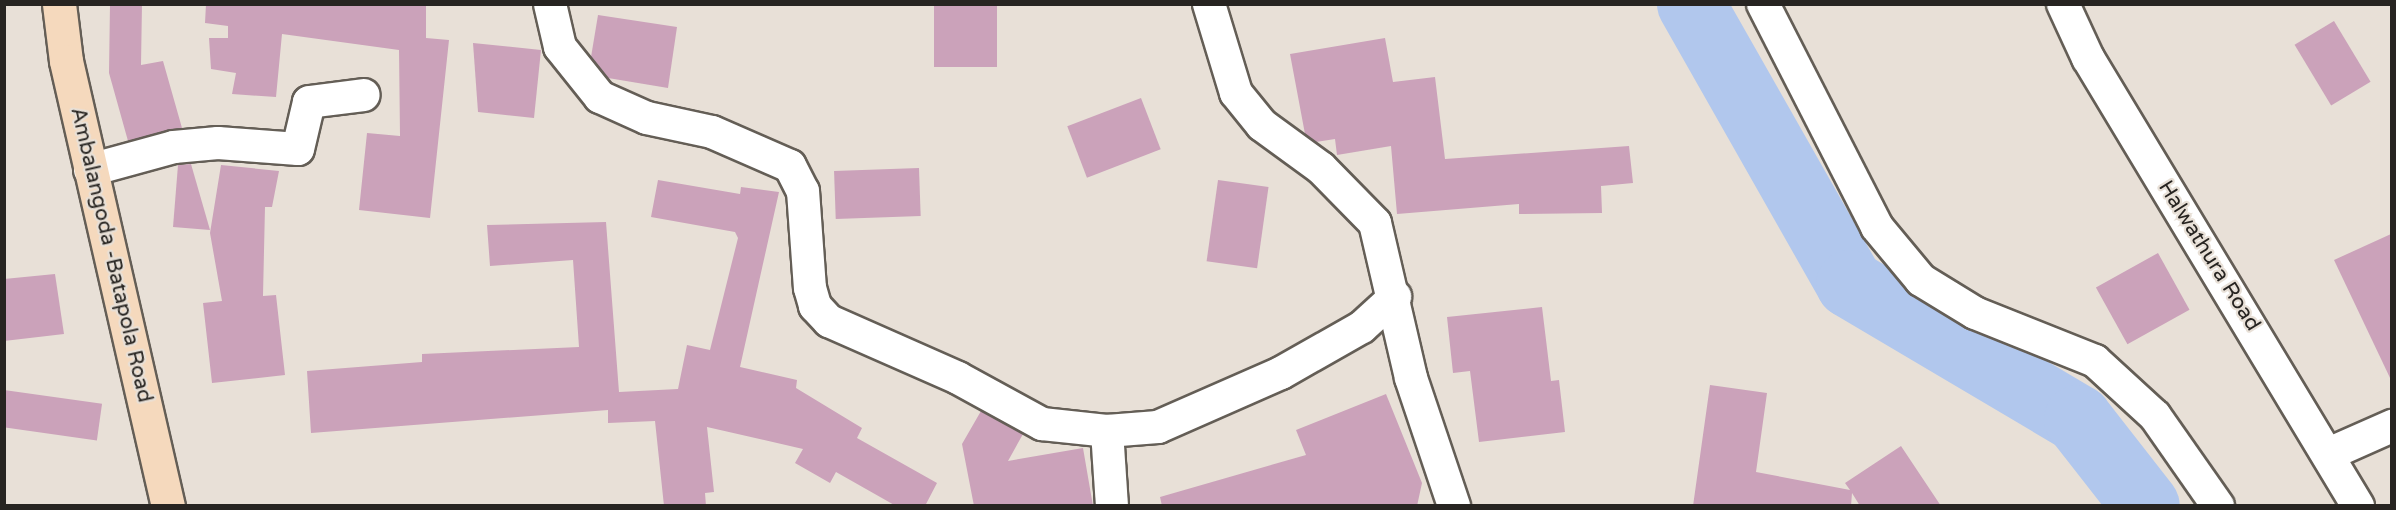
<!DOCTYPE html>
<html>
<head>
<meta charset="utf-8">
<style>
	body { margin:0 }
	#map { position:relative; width:2396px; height:510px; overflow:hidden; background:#e8e0d7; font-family:"Varela Round",sans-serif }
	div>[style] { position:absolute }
	.river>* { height:68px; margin:-34px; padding:0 34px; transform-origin:34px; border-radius:34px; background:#b1c7ed }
	.building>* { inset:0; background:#cba2ba; transform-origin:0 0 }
	.roads { filter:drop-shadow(2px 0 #645e56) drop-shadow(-2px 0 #645e56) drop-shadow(0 2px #645e56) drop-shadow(0 -2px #645e56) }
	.minor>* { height:32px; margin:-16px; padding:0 16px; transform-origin:16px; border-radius:16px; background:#fff }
	.secondary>* { height:33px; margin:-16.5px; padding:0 16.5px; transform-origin:16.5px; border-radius:16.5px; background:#f5d9bd }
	span { translate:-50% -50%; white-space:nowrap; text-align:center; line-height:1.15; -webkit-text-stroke:4.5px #e8e0d7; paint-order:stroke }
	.street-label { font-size:21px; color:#272421 }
	.frame { position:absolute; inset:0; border:6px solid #272421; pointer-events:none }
</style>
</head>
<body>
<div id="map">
	<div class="river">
		<div style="left:1691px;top:4px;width:322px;rotate:60.4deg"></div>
		<div style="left:1850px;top:284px;width:265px;rotate:30.6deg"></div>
		<div style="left:2078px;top:419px;width:110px;rotate:52deg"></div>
	</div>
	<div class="building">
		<div style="clip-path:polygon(110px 4px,142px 4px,141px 65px,163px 61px,182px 128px,128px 141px,109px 73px)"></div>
		<div style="clip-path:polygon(206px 4px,426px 5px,426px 38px,449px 40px,430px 218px,359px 210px,367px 133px,400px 136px,399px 50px,282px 34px,276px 97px,232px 94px,236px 73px,211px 69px,209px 38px,228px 38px,228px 26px,205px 23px)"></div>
		<div style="left:934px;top:4px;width:63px;height:63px"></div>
		<div style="clip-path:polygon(598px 15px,677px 27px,668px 88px,608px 78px,591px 57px)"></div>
		<div style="left:2334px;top:21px;width:71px;height:46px;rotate:59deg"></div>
		<div style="clip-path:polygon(1385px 38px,1393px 82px,1435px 77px,1445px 159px,1629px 146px,1633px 183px,1601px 186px,1602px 213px,1519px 214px,1519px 204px,1397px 214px,1391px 146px,1337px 155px,1335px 139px,1316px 142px,1305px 134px,1290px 54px)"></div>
		<div style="clip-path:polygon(473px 43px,541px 50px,534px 118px,478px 112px)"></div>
		<div style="left:1141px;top:98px;width:55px;height:79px;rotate:69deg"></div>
		<div style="clip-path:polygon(191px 164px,210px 230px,173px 227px,178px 165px)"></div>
		<div style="clip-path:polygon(221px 165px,279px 171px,272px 207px,265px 207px,263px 296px,276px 295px,285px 375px,212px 383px,203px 303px,222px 301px,210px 233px)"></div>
		<div style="left:919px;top:168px;width:48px;height:85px;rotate:88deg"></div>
		<div style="clip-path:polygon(658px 180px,740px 194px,741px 187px,779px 192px,740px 367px,797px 380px,796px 388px,862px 428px,857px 438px,937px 483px,925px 506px,896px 506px,836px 472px,830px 483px,795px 463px,803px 449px,707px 427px,714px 492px,705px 493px,706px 506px,664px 506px,655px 421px,608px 423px,608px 410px,311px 433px,307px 371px,422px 362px,422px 354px,579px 347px,573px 260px,490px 266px,487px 225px,606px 222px,619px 392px,678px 389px,687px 345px,710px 350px,738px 238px,735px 232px,651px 217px)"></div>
		<div style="left:1218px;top:180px;width:51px;height:82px;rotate:8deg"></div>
		<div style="clip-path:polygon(2391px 234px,2391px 380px,2334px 260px)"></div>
		<div style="left:2158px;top:253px;width:65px;height:71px;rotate:61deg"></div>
		<div style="clip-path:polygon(55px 274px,64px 334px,4px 341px,4px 279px)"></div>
		<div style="clip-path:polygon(1542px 307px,1551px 381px,1559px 380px,1565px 432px,1479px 442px,1470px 371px,1453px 373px,1447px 317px)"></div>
		<div style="clip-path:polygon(1710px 385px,1767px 393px,1756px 472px,1850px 490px,1845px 483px,1901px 446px,1941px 506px,1860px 506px,1852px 493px,1851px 506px,1693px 506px)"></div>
		<div style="left:4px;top:390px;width:99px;height:37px;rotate:8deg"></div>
		<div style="clip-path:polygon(1386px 394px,1422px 483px,1417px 506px,1162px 506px,1160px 497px,1306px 455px,1296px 430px)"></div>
		<div style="clip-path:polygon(981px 411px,1023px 434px,1008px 461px,1083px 448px,1093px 506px,974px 506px,962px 444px)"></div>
	</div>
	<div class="roads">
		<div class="minor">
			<div style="left:550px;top:4px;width:44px;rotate:76.9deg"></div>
			<div style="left:560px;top:47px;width:64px;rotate:51.3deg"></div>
			<div style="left:600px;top:97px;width:51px;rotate:24.1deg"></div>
			<div style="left:647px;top:118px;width:66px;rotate:12.2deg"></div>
			<div style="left:712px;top:132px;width:85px;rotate:23.6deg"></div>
			<div style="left:790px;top:166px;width:28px;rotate:63deg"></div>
			<div style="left:803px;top:191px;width:97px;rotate:85.9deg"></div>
			<div style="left:810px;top:288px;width:19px;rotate:74deg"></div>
			<div style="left:815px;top:306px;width:21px;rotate:47deg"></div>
			<div style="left:829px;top:321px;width:141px;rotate:23.8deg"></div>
			<div style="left:958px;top:378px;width:96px;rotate:28.7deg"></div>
			<div style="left:1042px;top:424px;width:65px;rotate:6.1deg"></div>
			<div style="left:1107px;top:431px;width:51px;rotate:-4.5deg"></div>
			<div style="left:1158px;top:427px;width:134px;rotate:-23.7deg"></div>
			<div style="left:1281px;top:373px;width:93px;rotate:-29.6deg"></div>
			<div style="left:1362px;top:327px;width:45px;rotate:-42.3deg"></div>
			<div style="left:1209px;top:4px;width:93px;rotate:73.1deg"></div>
			<div style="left:1236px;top:93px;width:41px;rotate:50.9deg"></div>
			<div style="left:1262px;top:125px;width:73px;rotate:36.1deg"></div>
			<div style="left:1321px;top:168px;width:77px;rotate:45.5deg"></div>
			<div style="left:1375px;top:223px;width:159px;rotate:76.9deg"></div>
			<div style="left:1411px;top:378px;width:135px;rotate:71.4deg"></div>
			<div style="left:1763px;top:4px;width:250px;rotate:62.9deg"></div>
			<div style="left:1877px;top:227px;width:69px;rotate:50.3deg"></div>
			<div style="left:1921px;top:280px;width:63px;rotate:31.4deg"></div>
			<div style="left:1975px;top:313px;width:129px;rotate:21.8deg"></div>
			<div style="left:2095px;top:361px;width:81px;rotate:42.5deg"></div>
			<div style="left:2155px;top:416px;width:110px;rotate:55deg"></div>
			<div style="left:2063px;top:4px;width:60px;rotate:65.2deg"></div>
			<div style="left:2088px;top:58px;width:523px;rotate:58.92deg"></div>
			<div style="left:90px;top:170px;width:87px;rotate:-15.3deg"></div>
			<div style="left:174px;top:147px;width:44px;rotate:-5.2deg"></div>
			<div style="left:218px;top:143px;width:80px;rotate:4.3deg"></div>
			<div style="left:298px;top:149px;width:48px;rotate:-76.8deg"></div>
			<div style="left:309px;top:102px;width:55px;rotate:-7.3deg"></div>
			<div style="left:1107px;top:431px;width:75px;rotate:86.2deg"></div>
			<div style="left:2331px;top:453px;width:67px;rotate:-23.9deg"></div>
		</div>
		<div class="secondary">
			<div style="left:59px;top:4px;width:57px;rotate:83deg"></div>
			<div style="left:66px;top:61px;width:457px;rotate:77.1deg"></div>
		</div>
	</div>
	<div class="street-label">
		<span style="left:111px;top:255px;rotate:77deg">Ambalangoda -Batapola Road</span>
		<span style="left:2209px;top:256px;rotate:58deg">Halwathura Road</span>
	</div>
	<div class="frame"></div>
</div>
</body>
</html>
